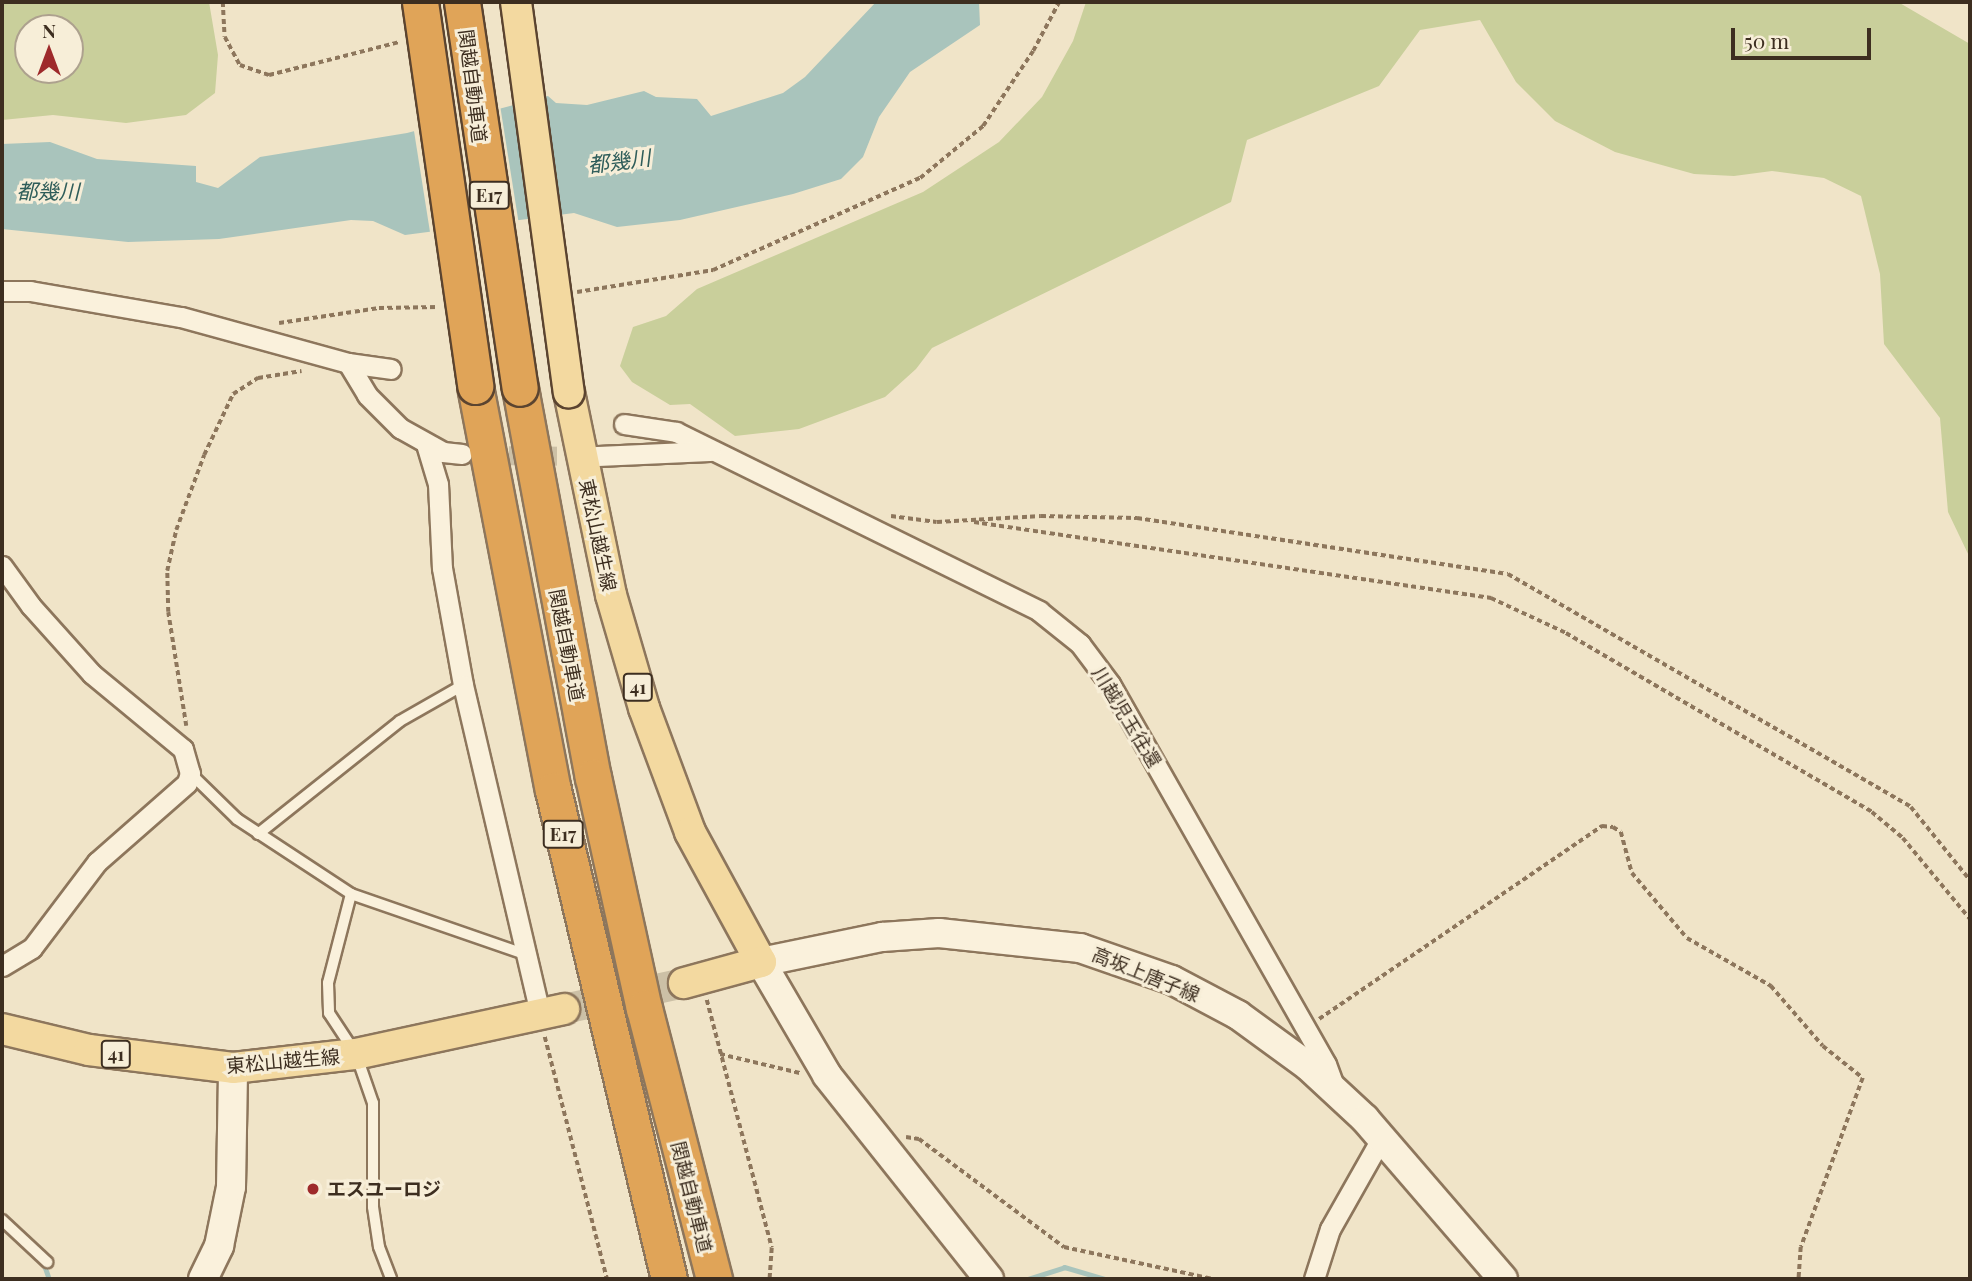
<!DOCTYPE html>
<html>
<head>
<meta charset="utf-8">
<style>
	body { margin:0 }
	#map { position:relative; width:1972px; height:1281px; overflow:hidden; background:#f0e4c8; font-family:"Playfair Display","Noto Sans JP",serif }
	div>[style] { position:absolute }
	.green>* { inset:0; background:#c9cf9b }
	.water>* { inset:0; background:#a9c4bc }
	.pier>* { inset:0; background:#f0e4c8; transform-origin:0 0 }
	.stream>* { height:5px; margin:-2.5px; padding:0 2.5px; transform-origin:2.5px; border-radius:2.5px; background:#a9c4bc }
	.street-tunnel>* { height:19px; margin-top:-9.5px; transform-origin:0; background:repeating-linear-gradient(90deg,#ccc0a6 0 19px,transparent 0 29px) }
	.primary-tunnel>* { height:30px; margin-top:-15px; transform-origin:0; background:repeating-linear-gradient(90deg,#ccc0a6 0 30px,transparent 0 45px) }
	.path>* { height:3.5px; margin-top:-1.75px; transform-origin:0; background:repeating-linear-gradient(90deg,#8d765c 0 5px,transparent 0 8.5px) }
	.roads { filter:drop-shadow(2px 0 #8d765c) drop-shadow(-2px 0 #8d765c) drop-shadow(0 2px #8d765c) drop-shadow(0 -2px #8d765c) }
	.lane>* { height:10px; margin:-5px; padding:0 5px; transform-origin:5px; border-radius:5px; background:#faf1dc }
	.street>* { height:19px; margin:-9.5px; padding:0 9.5px; transform-origin:9.5px; border-radius:9.5px; background:#faf1dc }
	.secondary>* { height:28px; margin:-14px; padding:0 14px; transform-origin:14px; border-radius:14px; background:#faf1dc }
	.primary>* { height:30px; margin:-15px; padding:0 15px; transform-origin:15px; border-radius:15px; background:#f3d9a0 }
	.highway>* { height:35px; margin:-17.5px; padding:0 17.5px; transform-origin:17.5px; border-radius:17.5px; background:#e0a458 }
	.bridges { filter:drop-shadow(2px 0 #5b4430) drop-shadow(-2px 0 #5b4430) drop-shadow(0 2px #5b4430) drop-shadow(0 -2px #5b4430) }
	.primary-bridge>* { height:30px; margin:-15px; padding:0 15px; transform-origin:15px; border-radius:15px; background:#f3d9a0 }
	.highway-bridge>* { height:35px; margin:-17.5px; padding:0 17.5px; transform-origin:17.5px; border-radius:17.5px; background:#e0a458 }
	.dots>* { width:19px; height:19px; translate:-50% -50%; box-sizing:border-box; border:4px solid #f7eed8; border-radius:50% }
	span { translate:-50% -50%; white-space:nowrap; text-align:center; line-height:1.15; -webkit-text-stroke:6px #f7eed8; paint-order:stroke }
	.shield-label span { padding:2px 5px; background:#f7eed8; border:2px solid; border-radius:5px; -webkit-text-stroke-width:0 }
	.shield-label { font-size:18px; color:#3d2e20; font-weight:700 }
	.street-label { font-size:19px; color:#3d2e20 }
	.poi-label { font-size:19px; color:#3d2e20; font-weight:700 }
	.left { translate:0 -50%; text-align:left }
	.water-label { font-size:21px; color:#2f5d5a; font-style:italic }
	.frame { position:absolute; inset:0; border:4px solid #3d2e20; pointer-events:none }
	.north { position:absolute; left:14px; top:14px; width:70px; height:70px; box-sizing:border-box; background:#f7eed8; border:2px solid #ada18e; border-radius:50%; rotate:0deg; font-size:19px; font-weight:700; line-height:28px; text-align:center; color:#3d2e20 }
	.north::after { content:''; display:block; margin:auto; width:24px; height:32px; background:#9e2a2b; clip-path:polygon(50% 0,100% 100%,50% 72%,0 100%) }
	.scale { position:absolute; left:1731px; top:28px; width:140px; height:32px; box-sizing:border-box; border:4px solid #3d2e20; border-top:0; padding-left:9px; font-size:21px; line-height:24px; white-space:nowrap; color:#3d2e20; -webkit-text-stroke:5px #f7eed8; paint-order:stroke }
</style>
</head>
<body>
<div id="map">
	<div class="green">
		<div style="clip-path:polygon(evenodd,2px 2px,209px 2px,218px 55px,215px 93px,186px 115px,126px 123px,53px 115px,2px 120px,2px 2px,28px 28px,70px 28px,70px 70px,28px 70px,28px 28px)"></div>
		<div style="clip-path:polygon(1086px 2px,1898px 2px,1970px 44px,1970px 558px,1948px 512px,1940px 418px,1884px 344px,1880px 274px,1861px 196px,1824px 178px,1772px 171px,1734px 176px,1694px 174px,1615px 152px,1555px 121px,1516px 82px,1480px 20px,1420px 30px,1379px 86px,1247px 140px,1231px 202px,932px 348px,916px 369px,885px 397px,799px 429px,735px 436px,690px 404px,670px 405px,632px 382px,620px 366px,633px 327px,666px 316px,697px 289px,923px 192px,999px 142px,1042px 97px,1073px 41px)"></div>
	</div>
	<div class="water">
		<div style="clip-path:polygon(876px 2px,979px 2px,980px 25px,910px 72px,879px 117px,863px 157px,841px 179px,793px 194px,680px 220px,617px 227px,574px 213px,405px 235px,373px 221px,351px 220px,219px 239px,128px 242px,2px 229px,2px 144px,50px 142px,97px 159px,196px 166px,196px 182px,218px 188px,260px 157px,407px 133px,548px 96px,556px 103px,587px 105px,644px 91px,656px 97px,697px 99px,711px 116px,783px 93px,805px 77px)"></div>
	</div>
	<div class="pier">
		<div style="left:500px;top:105px;width:120px;height:89px;rotate:81deg"></div>
	</div>
	<div class="stream">
		<div style="left:43px;top:1262px;width:18px;rotate:71deg"></div>
		<div style="left:1028px;top:1279px;width:38px;rotate:-18deg"></div>
		<div style="left:1064px;top:1267px;width:43px;rotate:16.3deg"></div>
	</div>
	<div class="street-tunnel">
		<div style="left:480px;top:455px;width:114px;rotate:0.5deg"></div>
	</div>
	<div class="primary-tunnel">
		<div style="left:564px;top:1009px;width:123px;rotate:-12.2deg"></div>
	</div>
	<div class="path">
		<div style="left:223px;top:2px;width:35px;rotate:87deg"></div>
		<div style="left:225px;top:37px;width:32px;rotate:62deg"></div>
		<div style="left:240px;top:65px;width:31px;rotate:19deg"></div>
		<div style="left:269px;top:75px;width:134px;rotate:-14.2deg"></div>
		<div style="left:577px;top:292px;width:138px;rotate:-9.2deg"></div>
		<div style="left:713px;top:270px;width:227px;rotate:-24deg"></div>
		<div style="left:920px;top:178px;width:82px;rotate:-39.5deg"></div>
		<div style="left:983px;top:126px;width:90px;rotate:-56.3deg"></div>
		<div style="left:1033px;top:51px;width:55px;rotate:-62deg"></div>
		<div style="left:279px;top:323px;width:101px;rotate:-8.5deg"></div>
		<div style="left:379px;top:308px;width:59px;rotate:-1deg"></div>
		<div style="left:891px;top:516px;width:46px;rotate:7.4deg"></div>
		<div style="left:937px;top:522px;width:104px;rotate:-3.3deg"></div>
		<div style="left:1041px;top:516px;width:96px;rotate:1.2deg"></div>
		<div style="left:1137px;top:518px;width:375px;rotate:8.6deg"></div>
		<div style="left:1508px;top:574px;width:466px;rotate:30deg"></div>
		<div style="left:1911px;top:807px;width:94px;rotate:51.1deg"></div>
		<div style="left:974px;top:522px;width:523px;rotate:8.36deg"></div>
		<div style="left:1491px;top:598px;width:83px;rotate:25deg"></div>
		<div style="left:1566px;top:633px;width:355px;rotate:30.3deg"></div>
		<div style="left:1872px;top:812px;width:40px;rotate:40deg"></div>
		<div style="left:1903px;top:838px;width:105px;rotate:50.4deg"></div>
		<div style="left:186px;top:726px;width:115px;rotate:-99deg"></div>
		<div style="left:168px;top:612px;width:41px;rotate:-91.4deg"></div>
		<div style="left:167px;top:571px;width:42px;rotate:-77.6deg"></div>
		<div style="left:176px;top:530px;width:80px;rotate:-69.5deg"></div>
		<div style="left:204px;top:455px;width:68px;rotate:-64.6deg"></div>
		<div style="left:233px;top:394px;width:30px;rotate:-33deg"></div>
		<div style="left:258px;top:378px;width:44px;rotate:-9.2deg"></div>
		<div style="left:707px;top:1000px;width:256px;rotate:75.3deg"></div>
		<div style="left:772px;top:1248px;width:31px;rotate:94deg"></div>
		<div style="left:1319px;top:1019px;width:343px;rotate:-34.3deg"></div>
		<div style="left:1602px;top:826px;width:11px;rotate:5deg"></div>
		<div style="left:1613px;top:827px;width:9px;rotate:32deg"></div>
		<div style="left:1621px;top:832px;width:42px;rotate:75deg"></div>
		<div style="left:1632px;top:873px;width:85px;rotate:49.8deg"></div>
		<div style="left:1687px;top:938px;width:97px;rotate:29.7deg"></div>
		<div style="left:1771px;top:986px;width:79px;rotate:49.1deg"></div>
		<div style="left:1823px;top:1046px;width:51px;rotate:38.7deg"></div>
		<div style="left:1863px;top:1078px;width:180px;rotate:110.1deg"></div>
		<div style="left:1801px;top:1247px;width:32px;rotate:94deg"></div>
		<div style="left:545px;top:1037px;width:250px;rotate:75.6deg"></div>
		<div style="left:720px;top:1054px;width:82px;rotate:13.4deg"></div>
		<div style="left:906px;top:1137px;width:13px;rotate:9deg"></div>
		<div style="left:919px;top:1139px;width:181px;rotate:36.7deg"></div>
		<div style="left:1064px;top:1247px;width:152px;rotate:12.1deg"></div>
	</div>
	<div class="roads">
		<div class="lane">
			<div style="left:190px;top:773px;width:66px;rotate:44.4deg"></div>
			<div style="left:237px;top:819px;width:136px;rotate:33.3deg"></div>
			<div style="left:351px;top:894px;width:183px;rotate:19.1deg"></div>
			<div style="left:258px;top:834px;width:181px;rotate:-38.5deg"></div>
			<div style="left:400px;top:721px;width:73px;rotate:-29.7deg"></div>
			<div style="left:351px;top:894px;width:92px;rotate:104.5deg"></div>
			<div style="left:328px;top:983px;width:30px;rotate:88deg"></div>
			<div style="left:329px;top:1013px;width:49px;rotate:56.6deg"></div>
			<div style="left:356px;top:1054px;width:52px;rotate:70.9deg"></div>
			<div style="left:373px;top:1103px;width:104px;rotate:90deg"></div>
			<div style="left:373px;top:1207px;width:40px;rotate:81.5deg"></div>
			<div style="left:379px;top:1247px;width:34px;rotate:69deg"></div>
			<div style="left:2px;top:1220px;width:62px;rotate:43deg"></div>
		</div>
		<div class="street">
			<div style="left:2px;top:291px;width:28px"></div>
			<div style="left:30px;top:291px;width:153px;rotate:9.8deg"></div>
			<div style="left:181px;top:317px;width:173px;rotate:15.4deg"></div>
			<div style="left:348px;top:363px;width:43px;rotate:7.9deg"></div>
			<div style="left:348px;top:363px;width:37px;rotate:59deg"></div>
			<div style="left:367px;top:395px;width:47px;rotate:45deg"></div>
			<div style="left:400px;top:428px;width:49px;rotate:29.2deg"></div>
			<div style="left:443px;top:452px;width:19px;rotate:6deg"></div>
			<div style="left:624px;top:424px;width:53px;rotate:8.7deg"></div>
			<div style="left:676px;top:432px;width:405px;rotate:26.2deg"></div>
			<div style="left:1039px;top:611px;width:53px;rotate:38.8deg"></div>
			<div style="left:1080px;top:644px;width:50px;rotate:53.1deg"></div>
			<div style="left:1110px;top:684px;width:437px;rotate:60.4deg"></div>
			<div style="left:1326px;top:1064px;width:23px;rotate:70deg"></div>
			<div style="left:426px;top:444px;width:42px;rotate:73.3deg"></div>
			<div style="left:438px;top:484px;width:84px;rotate:87.3deg"></div>
			<div style="left:442px;top:568px;width:119px;rotate:79.8deg"></div>
			<div style="left:463px;top:685px;width:338px;rotate:76.8deg"></div>
			<div style="left:596px;top:456px;width:115px;rotate:-2.5deg"></div>
			<div style="left:2px;top:566px;width:49px;rotate:54.1deg"></div>
			<div style="left:31px;top:606px;width:91px;rotate:48.1deg"></div>
			<div style="left:92px;top:674px;width:118px;rotate:39.5deg"></div>
			<div style="left:183px;top:749px;width:25px;rotate:74deg"></div>
			<div style="left:190px;top:773px;width:10px;rotate:107deg"></div>
			<div style="left:187px;top:783px;width:120px;rotate:138.7deg"></div>
			<div style="left:97px;top:862px;width:108px;rotate:127.1deg"></div>
			<div style="left:32px;top:948px;width:35px;rotate:149deg"></div>
			<div style="left:1314px;top:1279px;width:52px;rotate:-72.3deg"></div>
			<div style="left:1330px;top:1229px;width:103px;rotate:-60.5deg"></div>
		</div>
		<div class="secondary">
			<div style="left:203px;top:1279px;width:37px;rotate:-64deg"></div>
			<div style="left:219px;top:1246px;width:60px;rotate:-78.5deg"></div>
			<div style="left:231px;top:1187px;width:119px;rotate:-89deg"></div>
			<div style="left:989px;top:1279px;width:260px;rotate:-128.5deg"></div>
			<div style="left:827px;top:1075px;width:131px;rotate:-120.3deg"></div>
			<div style="left:761px;top:962px;width:124px;rotate:-11.7deg"></div>
			<div style="left:882px;top:937px;width:57px;rotate:-4deg"></div>
			<div style="left:939px;top:933px;width:142px;rotate:6.1deg"></div>
			<div style="left:1080px;top:948px;width:97px;rotate:19.2deg"></div>
			<div style="left:1172px;top:980px;width:75px;rotate:27.9deg"></div>
			<div style="left:1238px;top:1015px;width:87px;rotate:36.1deg"></div>
			<div style="left:1308px;top:1066px;width:78px;rotate:42.9deg"></div>
			<div style="left:1365px;top:1119px;width:211px;rotate:49.2deg"></div>
		</div>
		<div class="primary">
			<div style="left:569px;top:392px;width:207px;rotate:78.3deg"></div>
			<div style="left:611px;top:595px;width:118px;rotate:73.7deg"></div>
			<div style="left:644px;top:708px;width:132px;rotate:69.6deg"></div>
			<div style="left:690px;top:832px;width:148px;rotate:61.4deg"></div>
			<div style="left:761px;top:962px;width:80px;rotate:164.7deg"></div>
			<div style="left:2px;top:1029px;width:89px;rotate:13.6deg"></div>
			<div style="left:89px;top:1050px;width:145px;rotate:7.1deg"></div>
			<div style="left:233px;top:1068px;width:124px;rotate:-6.5deg"></div>
			<div style="left:356px;top:1054px;width:213px;rotate:-12.2deg"></div>
		</div>
		<div class="highway">
			<div style="left:475px;top:386px;width:411px;rotate:79.1deg"></div>
			<div style="left:553px;top:790px;width:503px;rotate:76.66deg"></div>
			<div style="left:520px;top:388px;width:396px;rotate:79.4deg"></div>
			<div style="left:593px;top:777px;width:237px;rotate:77.6deg"></div>
			<div style="left:644px;top:1008px;width:280px;rotate:75.5deg"></div>
		</div>
	</div>
	<div class="bridges">
		<div class="primary-bridge">
			<div style="left:516px;top:2px;width:394px;rotate:82.3deg"></div>
		</div>
		<div class="highway-bridge">
			<div style="left:420px;top:2px;width:388px;rotate:81.8deg"></div>
			<div style="left:462px;top:2px;width:390px;rotate:81.5deg"></div>
		</div>
	</div>
	<div class="dots">
		<div style="left:313px;top:1189px;background:#9e2a2b"></div>
	</div>
	<div class="shield-label">
		<span style="left:489px;top:195px">E17</span>
		<span style="left:638px;top:687px">41</span>
		<span style="left:563px;top:834px">E17</span>
		<span style="left:116px;top:1054px">41</span>
	</div>
	<div class="street-label">
		<span style="left:473px;top:86px;rotate:83deg">関越自動車道</span>
		<span style="left:598px;top:535px;rotate:78deg">東松山越生線</span>
		<span style="left:567px;top:645px;rotate:79deg">関越自動車道</span>
		<span style="left:1127px;top:717px;rotate:59deg">川越児玉往還</span>
		<span style="left:1146px;top:974px;rotate:22deg">高坂上唐子線</span>
		<span style="left:283px;top:1061px;rotate:-5deg">東松山越生線</span>
		<span style="left:692px;top:1197px;rotate:76deg">関越自動車道</span>
	</div>
	<div class="poi-label">
		<span class="left" style="left:327px;top:1189px">エスユーロジ</span>
	</div>
	<div class="water-label">
		<span style="left:619px;top:160px;rotate:-7deg">都幾川</span>
		<span style="left:48px;top:190px">都幾川</span>
	</div>
	<div class="frame"></div>
	<div class="north">N</div>
	<div class="scale">50 m</div>
</div>
</body>
</html>
